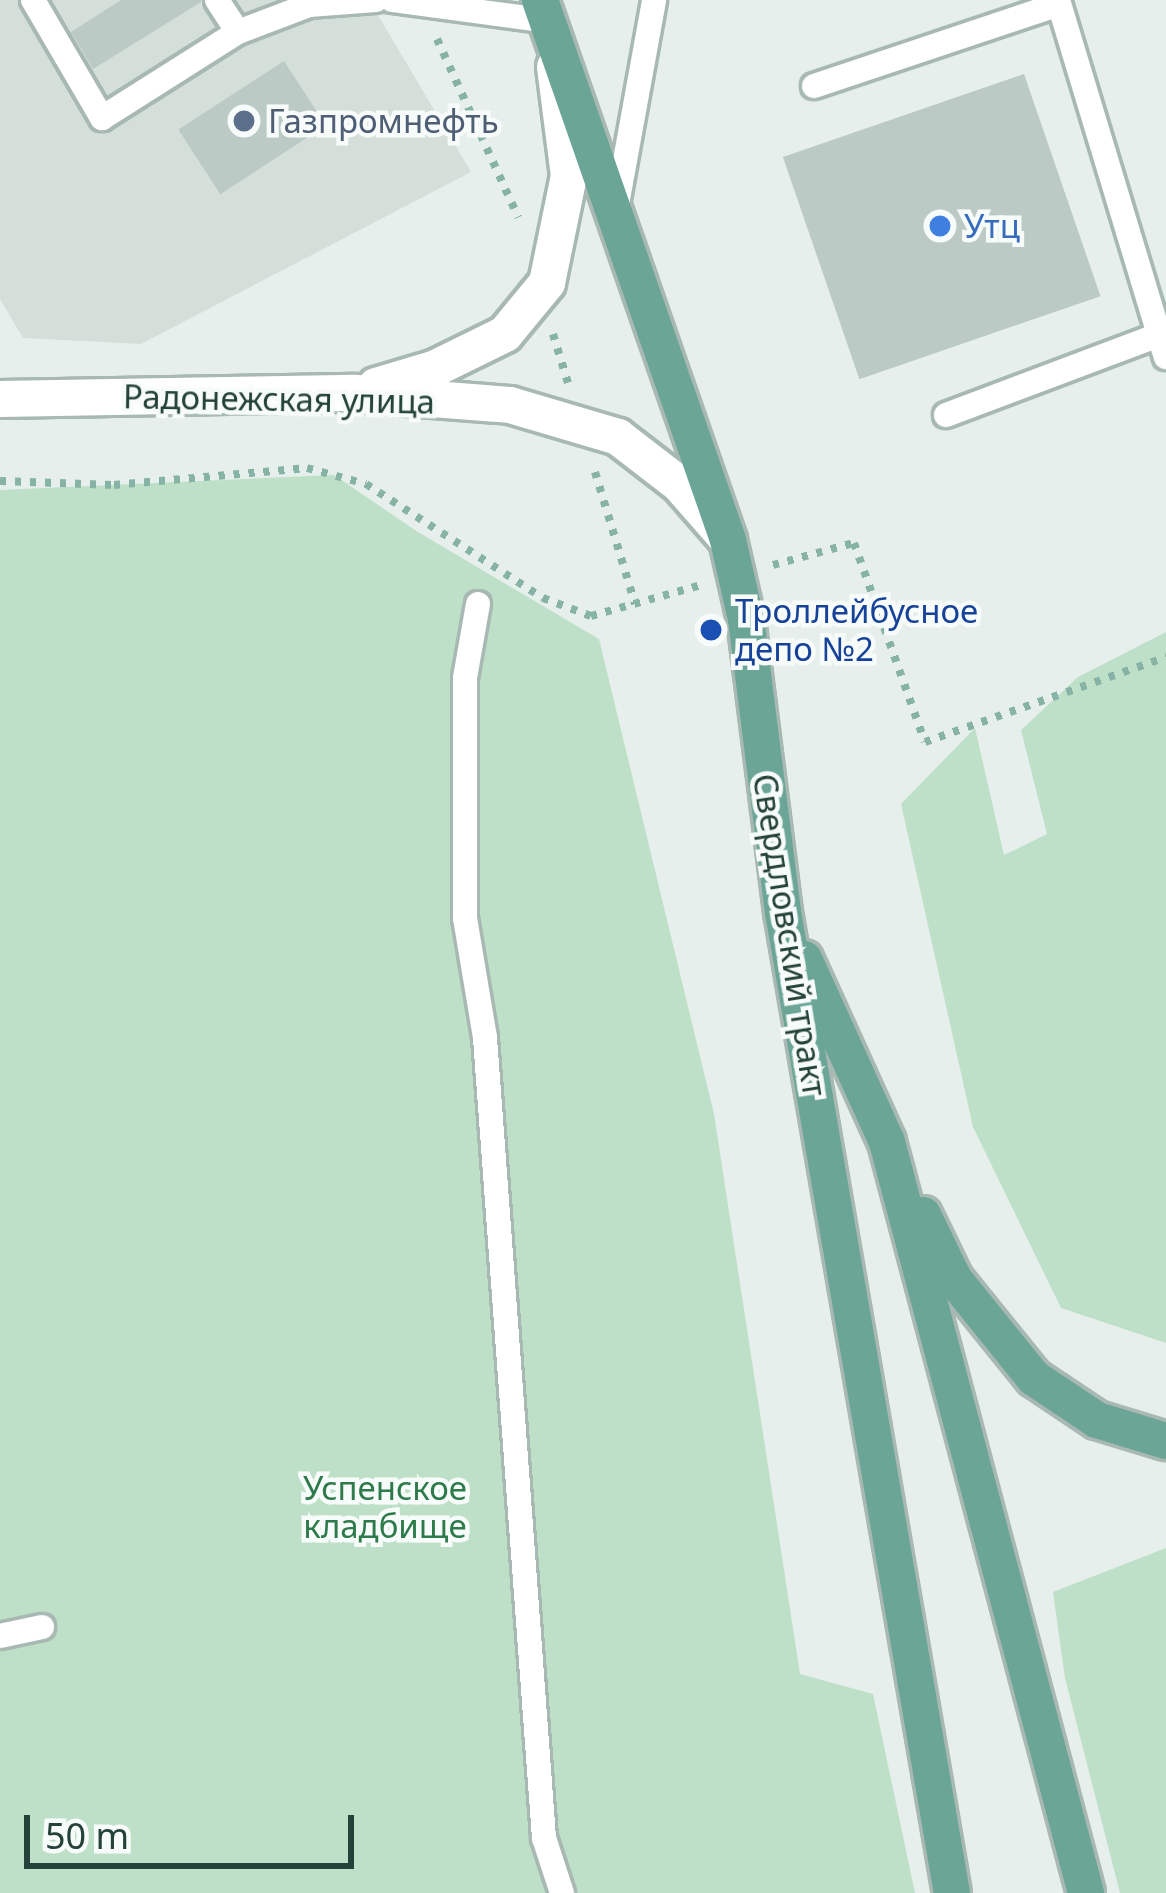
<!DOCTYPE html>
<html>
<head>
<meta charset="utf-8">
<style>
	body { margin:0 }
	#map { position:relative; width:1166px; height:1893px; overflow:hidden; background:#e6efeb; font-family:"Noto Sans",sans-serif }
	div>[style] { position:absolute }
	.built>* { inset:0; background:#d4dfda }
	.green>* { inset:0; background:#bfe0c8 }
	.building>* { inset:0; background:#bbcac4; transform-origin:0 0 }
	.path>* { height:8px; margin-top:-4px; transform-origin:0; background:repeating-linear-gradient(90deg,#86b3a5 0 6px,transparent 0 15px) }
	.roads { filter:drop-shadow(3px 0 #a8b8b2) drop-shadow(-3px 0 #a8b8b2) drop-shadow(0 3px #a8b8b2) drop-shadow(0 -3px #a8b8b2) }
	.lane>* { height:24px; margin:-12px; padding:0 12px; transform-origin:12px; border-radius:12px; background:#fff }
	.secondary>* { height:36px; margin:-18px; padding:0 18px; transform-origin:18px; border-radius:18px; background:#fff }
	.primary>* { height:36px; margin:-18px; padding:0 18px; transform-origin:18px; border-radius:18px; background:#6aa596 }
	.dots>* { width:33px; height:33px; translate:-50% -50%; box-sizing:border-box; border:6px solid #f7fbf9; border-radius:50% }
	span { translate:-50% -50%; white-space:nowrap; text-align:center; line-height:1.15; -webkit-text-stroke:9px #f7fbf9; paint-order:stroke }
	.service-label { font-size:33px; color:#4e5e75 }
	.left { translate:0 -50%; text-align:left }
	.shop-label { font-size:33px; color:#366cbe }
	.street-label { font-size:33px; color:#24423a }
	.transit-label { font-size:33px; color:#164399 }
	.park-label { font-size:33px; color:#2d7a4b }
	.scale { position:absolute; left:24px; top:1815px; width:330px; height:54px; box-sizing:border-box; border:6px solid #24423a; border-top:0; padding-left:15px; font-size:36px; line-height:42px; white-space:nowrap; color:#24423a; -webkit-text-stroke:9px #f7fbf9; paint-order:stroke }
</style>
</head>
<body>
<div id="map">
	<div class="built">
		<div style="clip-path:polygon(0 0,369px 0,471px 172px,141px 344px,23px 338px,0 299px)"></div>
	</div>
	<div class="green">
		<div style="clip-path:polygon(334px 475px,418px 532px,599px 639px,714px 1114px,800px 1674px,873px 1694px,915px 1893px,0 1893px,0 490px)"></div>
		<div style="clip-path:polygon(1166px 632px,1166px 1343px,1061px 1308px,973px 1127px,901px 804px,975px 728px,1004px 855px,1047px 834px,1021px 730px,1078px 677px)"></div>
		<div style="clip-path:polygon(1166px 1548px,1166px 1893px,1120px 1893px,1065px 1678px,1053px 1592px)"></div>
	</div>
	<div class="building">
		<div style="clip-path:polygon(121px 0,201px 0,201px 2px,93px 69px,71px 32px)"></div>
		<div style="left:284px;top:61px;width:77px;height:126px;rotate:57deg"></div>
		<div style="left:1024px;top:74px;width:235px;height:255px;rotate:71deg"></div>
	</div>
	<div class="path">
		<div style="left:437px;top:39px;width:196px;rotate:65.5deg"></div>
		<div style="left:553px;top:334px;width:51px;rotate:73deg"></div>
		<div style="left:595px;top:472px;width:138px;rotate:73.1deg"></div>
		<div style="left:0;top:481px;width:114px;rotate:2deg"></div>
		<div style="left:114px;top:485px;width:194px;rotate:-5deg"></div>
		<div style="left:307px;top:468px;width:61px;rotate:15.2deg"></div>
		<div style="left:366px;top:484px;width:211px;rotate:32.8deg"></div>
		<div style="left:543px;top:598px;width:51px;rotate:20.6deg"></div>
		<div style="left:591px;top:616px;width:114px;rotate:-15.7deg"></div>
		<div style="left:773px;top:565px;width:84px;rotate:-15.2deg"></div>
		<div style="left:854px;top:543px;width:211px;rotate:70.4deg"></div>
		<div style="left:925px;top:742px;width:256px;rotate:-19.4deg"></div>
	</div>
	<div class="roads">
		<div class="lane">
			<div style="left:33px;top:0;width:137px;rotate:59.7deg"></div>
			<div style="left:102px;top:118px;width:161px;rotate:-32.3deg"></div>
			<div style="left:217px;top:0;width:38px;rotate:57deg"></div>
			<div style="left:238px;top:32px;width:76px;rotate:-20.8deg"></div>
			<div style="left:309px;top:5px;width:67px;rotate:-4.3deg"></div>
			<div style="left:392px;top:0;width:158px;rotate:7.6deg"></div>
			<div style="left:1058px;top:0;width:373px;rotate:73.2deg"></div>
			<div style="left:814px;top:86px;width:255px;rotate:-18.5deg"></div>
			<div style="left:616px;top:210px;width:213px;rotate:-79.7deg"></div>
			<div style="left:946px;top:415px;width:228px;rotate:-20.6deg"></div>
			<div style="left:478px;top:604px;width:75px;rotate:100deg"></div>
			<div style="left:465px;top:678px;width:240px;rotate:90deg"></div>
			<div style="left:465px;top:918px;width:122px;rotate:80.5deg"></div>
			<div style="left:485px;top:1038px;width:802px;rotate:85.78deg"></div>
			<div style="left:544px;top:1838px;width:58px;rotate:71.9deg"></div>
			<div style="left:0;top:1636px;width:43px;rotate:-12.1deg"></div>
		</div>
		<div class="secondary">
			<div style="left:376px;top:386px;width:63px;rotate:-16.7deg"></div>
			<div style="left:436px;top:368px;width:77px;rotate:-26.2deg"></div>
			<div style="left:505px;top:334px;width:66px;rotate:-50.5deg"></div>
			<div style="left:547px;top:283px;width:109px;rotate:-78.4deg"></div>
			<div style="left:569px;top:176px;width:110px;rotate:-97.3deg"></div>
			<div style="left:0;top:399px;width:355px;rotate:-1deg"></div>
			<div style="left:355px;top:393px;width:155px;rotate:4.4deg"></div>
			<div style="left:510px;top:405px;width:113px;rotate:16.5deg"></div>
			<div style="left:618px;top:437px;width:77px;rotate:37.6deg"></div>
			<div style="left:679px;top:484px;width:74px;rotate:48.8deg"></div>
		</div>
		<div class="primary">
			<div style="left:540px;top:0;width:572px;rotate:70.8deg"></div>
			<div style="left:728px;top:540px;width:81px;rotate:77.2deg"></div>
			<div style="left:746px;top:619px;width:295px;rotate:82.8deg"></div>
			<div style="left:783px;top:912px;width:995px;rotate:80.23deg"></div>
			<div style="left:804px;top:959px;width:201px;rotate:65.6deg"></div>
			<div style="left:887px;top:1142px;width:777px;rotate:75.16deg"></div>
			<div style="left:923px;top:1215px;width:71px;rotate:64.2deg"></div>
			<div style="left:954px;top:1279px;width:127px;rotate:51.1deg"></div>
			<div style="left:1034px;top:1378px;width:76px;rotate:33.7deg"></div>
			<div style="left:1097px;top:1420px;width:72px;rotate:16.9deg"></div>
		</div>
	</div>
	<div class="dots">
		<div style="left:244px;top:121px;background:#5c6f8a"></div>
		<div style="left:940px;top:226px;background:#3f7fe0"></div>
		<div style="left:711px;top:630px;background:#1a4fb4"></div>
	</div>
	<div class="service-label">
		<span class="left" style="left:268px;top:121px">Газпромнефть</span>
	</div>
	<div class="shop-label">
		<span class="left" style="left:964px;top:226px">Утц</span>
	</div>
	<div class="street-label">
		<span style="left:279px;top:399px;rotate:1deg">Радонежская улица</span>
		<span style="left:790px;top:935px;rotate:81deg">Свердловский тракт</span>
	</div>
	<div class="transit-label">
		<span class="left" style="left:735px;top:630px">Троллейбусное<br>депо №2</span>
	</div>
	<div class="park-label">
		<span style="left:385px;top:1507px">Успенское<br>кладбище</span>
	</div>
	<div class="scale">50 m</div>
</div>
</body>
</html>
